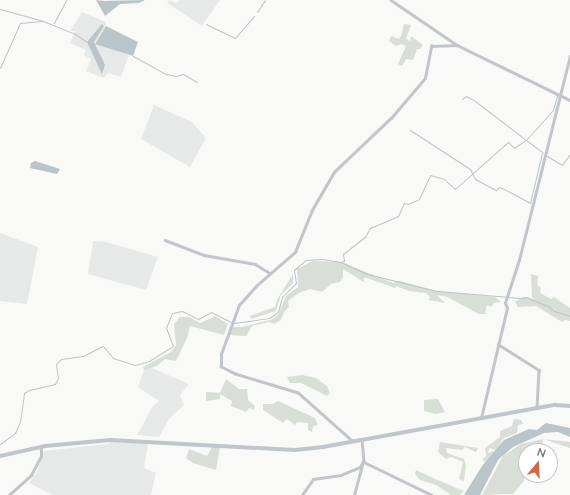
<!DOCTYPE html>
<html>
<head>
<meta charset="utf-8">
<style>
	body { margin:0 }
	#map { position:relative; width:570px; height:495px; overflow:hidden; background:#f9f9f8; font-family:Mulish,sans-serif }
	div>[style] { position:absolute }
	.built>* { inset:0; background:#e7e8e8 }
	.green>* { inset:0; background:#d9ded7 }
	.water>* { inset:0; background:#bbc4c8 }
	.stream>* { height:1px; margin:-0.5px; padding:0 0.5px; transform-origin:0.5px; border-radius:0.5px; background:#bbc4c8 }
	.minor>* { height:2.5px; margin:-1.25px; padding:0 1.25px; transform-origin:1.25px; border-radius:1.25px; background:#c2c5c9 }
	.major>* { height:3.5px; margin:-1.75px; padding:0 1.75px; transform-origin:1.75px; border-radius:1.75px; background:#c1c6cb }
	span { translate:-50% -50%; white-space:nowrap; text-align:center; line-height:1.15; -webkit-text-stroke:4px #fff; paint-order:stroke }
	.north { position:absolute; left:518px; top:443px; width:40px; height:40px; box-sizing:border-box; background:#fff; border:1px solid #c2c7cc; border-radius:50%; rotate:19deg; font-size:11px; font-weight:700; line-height:16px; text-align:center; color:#67747f }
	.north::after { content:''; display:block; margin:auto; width:14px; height:18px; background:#cf6b43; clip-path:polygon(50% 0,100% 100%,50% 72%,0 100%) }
</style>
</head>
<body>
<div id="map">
	<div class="built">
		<div style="clip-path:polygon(169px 0,176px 3px,180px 0,220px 0,202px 26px,167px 3px)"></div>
		<div style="clip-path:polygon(82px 12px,106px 22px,106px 26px,95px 43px,129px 55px,121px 77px,108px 73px,104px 78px,86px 71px,91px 59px,84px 55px,86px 50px,70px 43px,75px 31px,70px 31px)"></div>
		<div style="clip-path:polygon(154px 105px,192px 122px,206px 138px,190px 167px,141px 139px)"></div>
		<div style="clip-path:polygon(0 233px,38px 247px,27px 304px,0 301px)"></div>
		<div style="clip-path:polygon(93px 241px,106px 242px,158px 257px,146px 290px,88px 274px)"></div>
		<div style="clip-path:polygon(152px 368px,189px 384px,180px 395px,184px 405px,169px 419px,159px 437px,137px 435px,153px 406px,159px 401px,138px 387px,144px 370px)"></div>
		<div style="clip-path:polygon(110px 442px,148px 444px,144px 468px,156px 473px,151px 495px,53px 495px,29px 483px,37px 472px,44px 451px,107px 444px)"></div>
	</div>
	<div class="green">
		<div style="clip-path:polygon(404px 24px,411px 25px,406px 39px,410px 41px,411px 36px,423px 45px,420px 49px,417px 49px,413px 60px,406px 59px,402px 66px,398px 64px,406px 46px,402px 44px,396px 46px,389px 41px,391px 36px,399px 39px,401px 36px)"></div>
		<div style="clip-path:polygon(313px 261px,341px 262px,393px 283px,399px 281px,437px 291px,495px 297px,501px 302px,494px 303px,491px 307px,487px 305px,485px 314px,479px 314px,447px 297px,437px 295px,445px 303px,429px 300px,430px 297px,426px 293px,409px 291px,396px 286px,395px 288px,367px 278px,363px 278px,365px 283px,343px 269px,343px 277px,340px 282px,331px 284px,322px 292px,310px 289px,299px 293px,288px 301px,289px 307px,284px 312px,281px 320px,274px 324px,269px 322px,252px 326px,246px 336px,228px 335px,233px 327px,241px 327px,270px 320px,278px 315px,286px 296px,298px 287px,297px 269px)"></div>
		<div style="clip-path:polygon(293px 274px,293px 283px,281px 295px,276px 311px,251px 319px,250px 316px,275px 307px,278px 298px)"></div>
		<div style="clip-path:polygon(531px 274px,538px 276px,537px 285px,541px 288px,540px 293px,551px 299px,554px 297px,570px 308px,570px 321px,565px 320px,562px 322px,536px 306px,518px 307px,515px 302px,521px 298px,526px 297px,536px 300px,532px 297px)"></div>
		<div style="clip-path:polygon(215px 316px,228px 324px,224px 335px,190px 326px,187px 338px,176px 361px,165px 359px,157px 366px,144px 370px,143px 367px,171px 352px,176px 345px,174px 324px,180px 317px,189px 317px,200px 323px)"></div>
		<div style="clip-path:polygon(302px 375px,316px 378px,327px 386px,330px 393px,327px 396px,301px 383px,290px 383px,287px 377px)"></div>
		<div style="clip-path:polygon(226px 379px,239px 389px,247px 389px,248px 400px,255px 406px,254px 410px,249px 408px,246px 412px,231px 406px,232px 401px,220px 394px,220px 399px,206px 401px,206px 392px,220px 393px)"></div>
		<div style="clip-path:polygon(438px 399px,445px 412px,436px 414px,424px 411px,424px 400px)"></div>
		<div style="clip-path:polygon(278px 401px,315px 418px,318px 425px,313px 426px,312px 432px,308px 430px,308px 423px,297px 422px,295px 425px,287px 419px,283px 423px,263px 410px,263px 404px,273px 404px)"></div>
		<div style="clip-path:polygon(514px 419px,521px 420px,523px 424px,518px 425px,517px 433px,504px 438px,496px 450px,489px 448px,488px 453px,494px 451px,494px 454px,485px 462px,482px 459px,486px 456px,485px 448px,500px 437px,500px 431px,512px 426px)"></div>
		<div style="clip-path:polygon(543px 439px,570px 442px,570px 448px,543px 439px,541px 451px,526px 451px,524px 481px,513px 494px,482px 495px,503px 456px,521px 444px)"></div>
		<div style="clip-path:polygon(440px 442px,478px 448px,476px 452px,465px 447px,462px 450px,446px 448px,447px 453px,464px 459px,466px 466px,464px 481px,459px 479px,463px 462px,451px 457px,446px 459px,438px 452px)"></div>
		<div style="clip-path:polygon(212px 447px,220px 447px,216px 470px,193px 463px,186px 458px,189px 449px,207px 456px)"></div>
		<div style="clip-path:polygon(416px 470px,433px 478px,464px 491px,460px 495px,451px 495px,436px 485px,420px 480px,415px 474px)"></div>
	</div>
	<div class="water">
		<div style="clip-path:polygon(96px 0,104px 1px,145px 0,139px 3px,120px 4px,105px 16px)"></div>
		<div style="clip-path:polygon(102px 24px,104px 26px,94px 42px,105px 65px,102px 74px,87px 42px)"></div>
		<div style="clip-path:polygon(106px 26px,138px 42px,133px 56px,95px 44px)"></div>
		<div style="clip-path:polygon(35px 161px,60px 169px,57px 174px,30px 168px,31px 163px)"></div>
		<div style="clip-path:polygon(546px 423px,570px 428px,570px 437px,558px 432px,544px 433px,513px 447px,498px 460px,480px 495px,464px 495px,482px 466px,504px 440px,529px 429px,537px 430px)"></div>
	</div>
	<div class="stream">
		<div style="left:0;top:9px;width:45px;rotate:15.6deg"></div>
		<div style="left:43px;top:21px;width:35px;rotate:22deg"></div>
		<div style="left:75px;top:34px;width:14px;rotate:34deg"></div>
		<div style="left:257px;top:12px;width:14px;rotate:-56deg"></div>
		<div style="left:54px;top:23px;width:26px;rotate:-62deg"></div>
		<div style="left:206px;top:24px;width:32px;rotate:26deg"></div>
		<div style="left:235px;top:38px;width:29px;rotate:-49deg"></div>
		<div style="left:133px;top:56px;width:38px;rotate:29deg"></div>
		<div style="left:166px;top:74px;width:10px;rotate:11deg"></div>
		<div style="left:176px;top:76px;width:7px;rotate:-16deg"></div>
		<div style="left:183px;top:74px;width:16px;rotate:30deg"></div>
		<div style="left:0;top:68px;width:49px;rotate:-66deg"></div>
		<div style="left:20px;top:23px;width:22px;rotate:-5deg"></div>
		<div style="left:462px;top:99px;width:5px;rotate:-37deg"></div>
		<div style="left:466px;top:96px;width:10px;rotate:29deg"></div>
		<div style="left:475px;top:101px;width:64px;rotate:37.4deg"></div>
		<div style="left:526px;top:140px;width:40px;rotate:-48deg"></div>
		<div style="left:553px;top:110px;width:15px;rotate:-74deg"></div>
		<div style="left:557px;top:96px;width:3px;rotate:-135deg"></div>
		<div style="left:410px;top:130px;width:72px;rotate:33deg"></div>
		<div style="left:470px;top:169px;width:11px;rotate:63deg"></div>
		<div style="left:475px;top:179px;width:24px;rotate:28deg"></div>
		<div style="left:496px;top:190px;width:4px;rotate:-45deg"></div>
		<div style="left:499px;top:187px;width:3px;rotate:18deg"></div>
		<div style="left:502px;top:188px;width:32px;rotate:28deg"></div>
		<div style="left:530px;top:203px;width:51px;rotate:-76.5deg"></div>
		<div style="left:547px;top:156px;width:17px;rotate:31deg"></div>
		<div style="left:562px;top:165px;width:14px;rotate:-54deg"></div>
		<div style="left:341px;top:262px;width:3px;rotate:-18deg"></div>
		<div style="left:344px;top:261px;width:7px;rotate:-98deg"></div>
		<div style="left:343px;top:254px;width:28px;rotate:-38deg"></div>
		<div style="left:365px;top:237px;width:10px;rotate:-61deg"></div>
		<div style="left:370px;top:228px;width:30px;rotate:-23deg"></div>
		<div style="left:398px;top:216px;width:14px;rotate:-65deg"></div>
		<div style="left:404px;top:203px;width:4px;rotate:14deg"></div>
		<div style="left:408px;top:204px;width:12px;rotate:-24deg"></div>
		<div style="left:419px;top:199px;width:26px;rotate:-65deg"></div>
		<div style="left:430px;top:175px;width:15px;rotate:16deg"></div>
		<div style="left:444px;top:179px;width:15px;rotate:42deg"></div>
		<div style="left:455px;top:189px;width:71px;rotate:-41.6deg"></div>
		<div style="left:508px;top:142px;width:8px;rotate:45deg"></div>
		<div style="left:514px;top:148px;width:14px;rotate:-34deg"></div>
		<div style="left:526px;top:140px;width:21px;rotate:37deg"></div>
		<div style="left:234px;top:323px;width:35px;rotate:-8deg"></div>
		<div style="left:269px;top:318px;width:11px;rotate:-34deg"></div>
		<div style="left:278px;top:312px;width:16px;rotate:-75deg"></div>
		<div style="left:282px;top:297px;width:20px;rotate:-45deg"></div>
		<div style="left:296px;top:283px;width:13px;rotate:-99deg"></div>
		<div style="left:294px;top:270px;width:16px;rotate:-40deg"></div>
		<div style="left:306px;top:260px;width:16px;rotate:-4deg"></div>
		<div style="left:322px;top:259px;width:19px;rotate:9deg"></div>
		<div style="left:341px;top:262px;width:29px;rotate:25deg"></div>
		<div style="left:367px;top:274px;width:72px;rotate:13.7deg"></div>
		<div style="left:437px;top:291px;width:84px;rotate:4.8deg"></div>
		<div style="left:521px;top:298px;width:5px;rotate:-11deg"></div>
		<div style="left:526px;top:297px;width:25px;rotate:23deg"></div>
		<div style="left:549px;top:307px;width:6px;rotate:39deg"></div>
		<div style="left:554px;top:311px;width:17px;rotate:17deg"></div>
		<div style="left:0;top:444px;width:19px;rotate:-36deg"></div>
		<div style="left:15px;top:433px;width:12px;rotate:-66deg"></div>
		<div style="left:20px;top:422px;width:29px;rotate:-82deg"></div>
		<div style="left:24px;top:393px;width:6px;rotate:-31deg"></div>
		<div style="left:29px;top:390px;width:27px;rotate:-13deg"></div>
		<div style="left:55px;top:384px;width:7px;rotate:-63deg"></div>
		<div style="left:58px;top:378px;width:14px;rotate:-98deg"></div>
		<div style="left:56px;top:364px;width:7px;rotate:-45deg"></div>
		<div style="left:61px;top:359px;width:22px;rotate:-8deg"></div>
		<div style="left:83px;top:356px;width:22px;rotate:-27deg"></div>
		<div style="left:103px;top:346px;width:16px;rotate:50deg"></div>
		<div style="left:113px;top:358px;width:23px;rotate:18deg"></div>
		<div style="left:135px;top:365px;width:15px;rotate:-16deg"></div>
		<div style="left:149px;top:361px;width:28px;rotate:-32deg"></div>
		<div style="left:173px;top:346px;width:19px;rotate:-111deg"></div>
		<div style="left:166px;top:328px;width:16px;rotate:-68deg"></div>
		<div style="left:172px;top:313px;width:10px;rotate:-11deg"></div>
		<div style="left:182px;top:311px;width:18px;rotate:27deg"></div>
		<div style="left:198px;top:319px;width:15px;rotate:-28deg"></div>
		<div style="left:211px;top:312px;width:22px;rotate:27deg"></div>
	</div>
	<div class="minor">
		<div style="left:391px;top:0;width:80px;rotate:34.3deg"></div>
		<div style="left:457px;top:45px;width:126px;rotate:26deg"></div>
		<div style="left:165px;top:240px;width:42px;rotate:21deg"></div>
		<div style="left:204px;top:255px;width:52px;rotate:10deg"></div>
		<div style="left:255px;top:264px;width:17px;rotate:31deg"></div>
		<div style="left:498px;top:344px;width:49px;rotate:32.4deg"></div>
		<div style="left:539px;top:370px;width:38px;rotate:93deg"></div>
		<div style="left:481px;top:418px;width:113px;rotate:-76.7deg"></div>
		<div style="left:507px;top:308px;width:5px;rotate:-112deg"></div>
		<div style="left:505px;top:303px;width:45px;rotate:-72deg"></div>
		<div style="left:519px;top:260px;width:210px;rotate:-76deg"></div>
		<div style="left:362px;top:439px;width:23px;rotate:85deg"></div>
		<div style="left:364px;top:462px;width:76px;rotate:25.9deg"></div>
		<div style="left:352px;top:441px;width:72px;rotate:-138.4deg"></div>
		<div style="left:298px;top:393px;width:66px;rotate:-163.2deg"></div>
		<div style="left:235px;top:374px;width:16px;rotate:-153deg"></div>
		<div style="left:221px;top:367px;width:13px;rotate:-90deg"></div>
		<div style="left:221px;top:354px;width:52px;rotate:-69.8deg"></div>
		<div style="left:239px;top:305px;width:25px;rotate:-48deg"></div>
		<div style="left:256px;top:286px;width:52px;rotate:-41.1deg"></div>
		<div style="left:295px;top:252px;width:45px;rotate:-68deg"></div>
		<div style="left:312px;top:210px;width:44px;rotate:-59.9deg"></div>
		<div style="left:334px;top:172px;width:79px;rotate:-43.5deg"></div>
		<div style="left:391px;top:118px;width:52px;rotate:-49.6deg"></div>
		<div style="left:425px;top:78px;width:33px;rotate:-79deg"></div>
		<div style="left:431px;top:46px;width:26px;rotate:-2deg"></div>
		<div style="left:9px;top:495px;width:30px;rotate:-42deg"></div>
		<div style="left:31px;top:475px;width:21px;rotate:-62deg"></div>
		<div style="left:41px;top:456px;width:9px;rotate:-90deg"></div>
		<div style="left:302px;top:495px;width:19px;rotate:-55deg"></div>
		<div style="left:313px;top:479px;width:28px;rotate:-8deg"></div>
		<div style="left:341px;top:475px;width:21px;rotate:-23deg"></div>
		<div style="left:360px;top:467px;width:7px;rotate:-63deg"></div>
		<div style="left:354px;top:495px;width:31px;rotate:-75deg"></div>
	</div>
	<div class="major">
		<div style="left:0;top:456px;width:46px;rotate:-12.5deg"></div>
		<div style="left:45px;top:446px;width:65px;rotate:-5.3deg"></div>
		<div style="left:110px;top:440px;width:185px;rotate:3.1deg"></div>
		<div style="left:295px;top:450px;width:28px;rotate:-6deg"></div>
		<div style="left:323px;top:447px;width:236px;rotate:-10.3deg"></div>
		<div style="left:555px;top:405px;width:15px;rotate:4deg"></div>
	</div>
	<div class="north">N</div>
</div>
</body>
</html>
